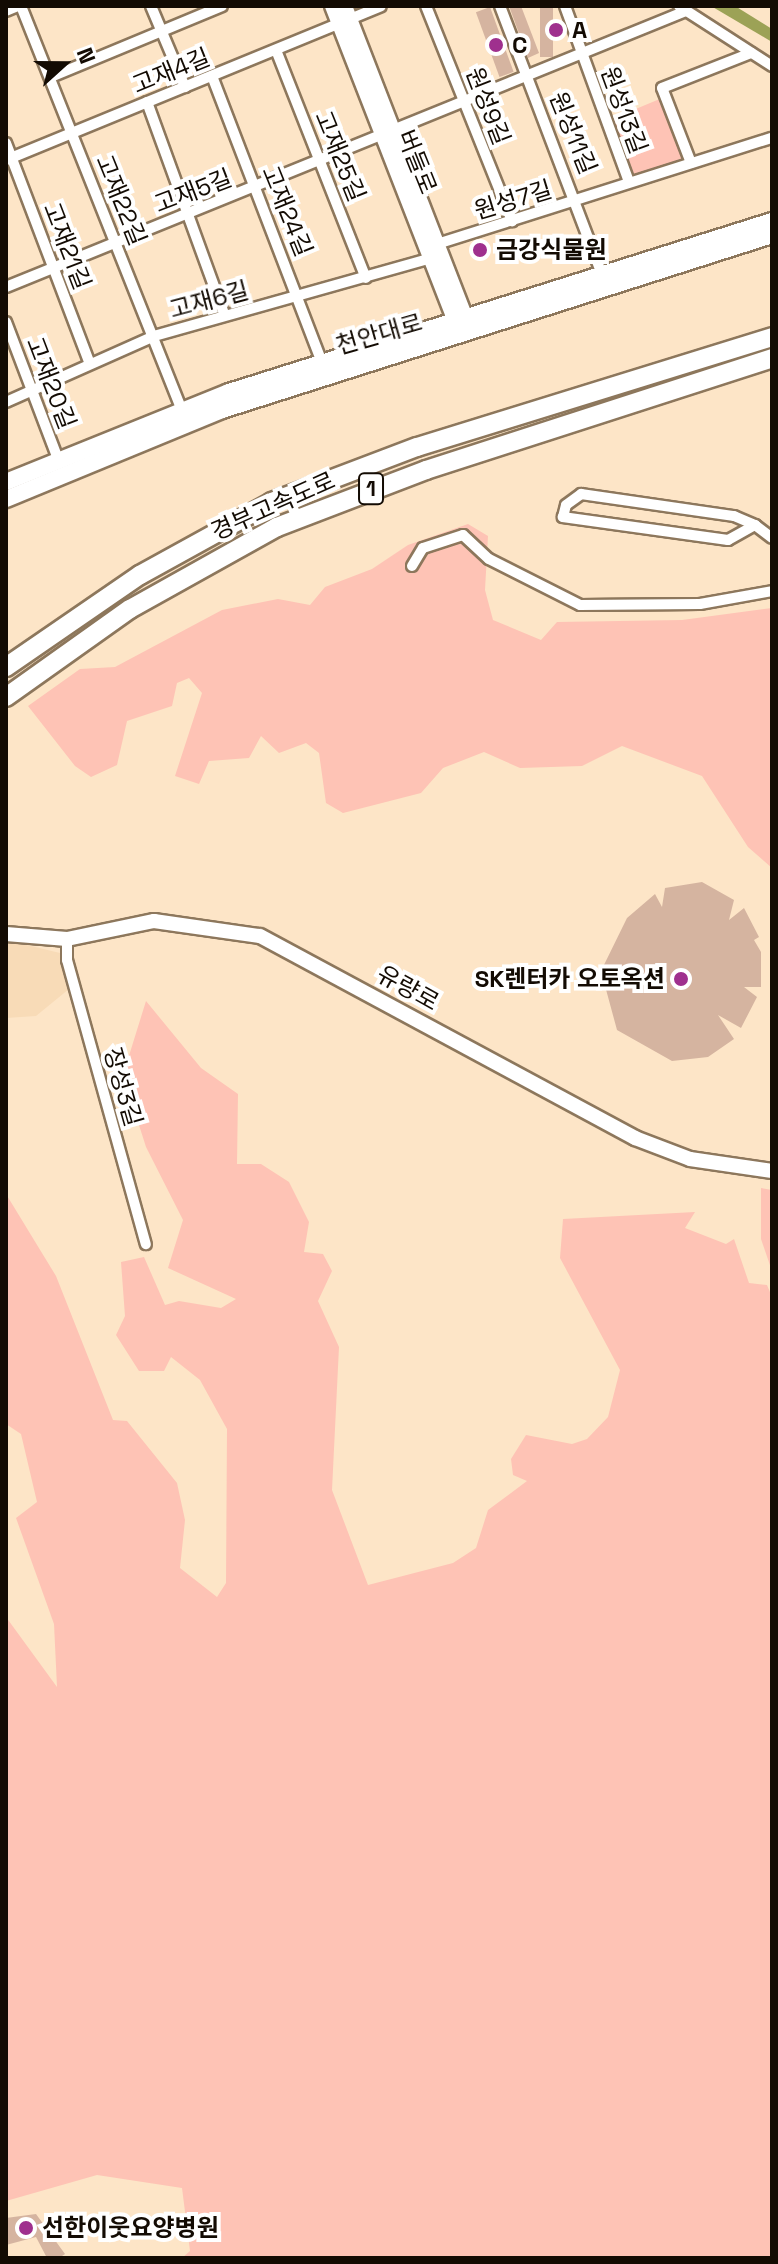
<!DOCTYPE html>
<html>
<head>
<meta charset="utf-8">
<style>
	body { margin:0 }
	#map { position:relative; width:778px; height:2264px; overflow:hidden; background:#fde5c7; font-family:"Space Grotesk","Noto Sans KR",sans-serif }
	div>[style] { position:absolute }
	.built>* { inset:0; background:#f8dbb7 }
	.green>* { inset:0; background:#fec3b5 }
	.water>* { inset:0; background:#9ca256 }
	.building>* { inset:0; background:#d5b4a0; transform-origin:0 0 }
	.roads { filter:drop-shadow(2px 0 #8d775c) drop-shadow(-2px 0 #8d775c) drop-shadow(0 2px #8d775c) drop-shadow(0 -2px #8d775c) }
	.street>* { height:10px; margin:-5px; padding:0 5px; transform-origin:5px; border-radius:5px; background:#fff }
	.secondary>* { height:14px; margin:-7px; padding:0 7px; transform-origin:7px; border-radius:7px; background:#fff }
	.primary>* { height:16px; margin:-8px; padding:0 8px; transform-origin:8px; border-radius:8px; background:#fff }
	.highway>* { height:18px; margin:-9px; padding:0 9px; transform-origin:9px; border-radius:9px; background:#fff }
	.dots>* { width:22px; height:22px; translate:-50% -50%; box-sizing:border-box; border:4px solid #fff; border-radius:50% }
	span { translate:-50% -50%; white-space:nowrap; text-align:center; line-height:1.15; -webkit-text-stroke:8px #fff; paint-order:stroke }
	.shield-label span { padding:2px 6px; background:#fff; border:2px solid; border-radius:6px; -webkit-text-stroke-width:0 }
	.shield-label { font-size:22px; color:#130b03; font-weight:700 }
	.poi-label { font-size:24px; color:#130b03; font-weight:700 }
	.left { translate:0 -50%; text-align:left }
	.right { translate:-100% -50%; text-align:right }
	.street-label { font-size:24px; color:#130b03 }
	.frame { position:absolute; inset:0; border:8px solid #130b03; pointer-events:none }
	.north { position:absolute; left:24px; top:24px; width:80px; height:80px; -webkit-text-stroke:6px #fff; paint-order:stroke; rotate:69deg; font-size:22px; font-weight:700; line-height:32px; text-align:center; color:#130b03 }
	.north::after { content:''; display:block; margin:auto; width:28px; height:36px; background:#130b03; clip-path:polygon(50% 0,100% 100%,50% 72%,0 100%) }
</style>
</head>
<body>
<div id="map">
	<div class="built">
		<div style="clip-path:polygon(6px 940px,60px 953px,69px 989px,36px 1016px,6px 1018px)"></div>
	</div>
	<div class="green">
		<div style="clip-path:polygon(662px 98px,687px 165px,643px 185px,635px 180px,612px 119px)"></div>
		<div style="clip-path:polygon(468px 524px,488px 536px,485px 590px,493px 620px,541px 640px,557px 622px,682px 620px,772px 608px,772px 868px,748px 847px,702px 776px,622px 746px,582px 766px,520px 768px,484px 752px,443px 768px,421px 793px,343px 813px,326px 803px,319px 753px,306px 743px,279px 753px,261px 736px,249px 758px,209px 761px,199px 784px,175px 776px,202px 693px,189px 678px,177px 683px,172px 706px,127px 721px,117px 765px,91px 777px,75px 766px,28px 706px,80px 669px,115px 667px,222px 610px,278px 599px,310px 605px,325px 587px,372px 569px,408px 545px)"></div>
		<div style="clip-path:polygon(146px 1001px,201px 1068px,238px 1094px,237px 1164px,261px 1164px,289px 1182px,309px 1222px,304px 1252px,323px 1254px,332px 1271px,318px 1301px,339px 1347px,332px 1490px,368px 1585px,453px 1563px,476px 1548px,488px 1510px,527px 1481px,513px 1475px,511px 1459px,526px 1435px,572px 1444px,587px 1439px,608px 1417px,620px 1370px,560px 1258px,563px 1219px,695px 1212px,685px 1228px,726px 1244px,734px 1239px,749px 1283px,767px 1285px,772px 1297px,772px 2258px,182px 2258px,190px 2251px,182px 2188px,97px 2175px,6px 2201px,6px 1617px,57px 1687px,54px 1624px,16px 1518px,37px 1502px,21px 1434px,6px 1424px,6px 1194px,56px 1276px,113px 1420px,127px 1421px,177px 1483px,185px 1520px,180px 1568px,217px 1597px,226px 1583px,227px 1429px,200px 1380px,171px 1357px,164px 1371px,139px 1371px,116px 1335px,125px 1316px,121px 1262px,144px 1257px,165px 1305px,179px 1301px,221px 1308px,236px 1299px,168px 1268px,183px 1220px,146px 1147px,123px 1075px)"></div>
		<div style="clip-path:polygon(761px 1188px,772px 1190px,772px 1271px,761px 1239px)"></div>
	</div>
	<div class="water">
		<div style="clip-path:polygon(711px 6px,735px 6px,772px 29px,772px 42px)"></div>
	</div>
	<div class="building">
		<div style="clip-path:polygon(509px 6px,521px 6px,539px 53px,528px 58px)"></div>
		<div style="left:540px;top:6px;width:13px;height:51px"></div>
		<div style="left:490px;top:7px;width:69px;height:15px;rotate:70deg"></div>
		<div style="clip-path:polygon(702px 882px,734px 900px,729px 920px,744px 908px,759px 937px,754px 940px,761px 952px,761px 987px,744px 987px,757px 997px,741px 1028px,718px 1015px,734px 1039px,708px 1057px,672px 1061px,617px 1030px,601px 971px,627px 918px,655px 894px,662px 907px,665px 888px)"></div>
		<div style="clip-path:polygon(36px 2214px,65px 2254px,59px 2258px,47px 2258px,36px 2237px,6px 2245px,6px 2218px)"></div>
	</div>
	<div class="roads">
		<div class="street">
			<div style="left:21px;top:6px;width:435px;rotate:68.3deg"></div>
			<div style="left:151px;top:6px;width:88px;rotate:67.2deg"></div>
			<div style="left:426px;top:6px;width:232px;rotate:68.2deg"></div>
			<div style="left:500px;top:6px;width:290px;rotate:69.2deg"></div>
			<div style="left:565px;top:6px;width:187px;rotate:70deg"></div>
			<div style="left:679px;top:6px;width:111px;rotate:32.8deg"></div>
			<div style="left:6px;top:11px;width:13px;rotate:-23deg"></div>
			<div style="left:276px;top:50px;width:245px;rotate:68.5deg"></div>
			<div style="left:212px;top:76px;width:307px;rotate:69deg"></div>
			<div style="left:51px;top:77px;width:185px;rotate:-22.5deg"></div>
			<div style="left:147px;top:102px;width:226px;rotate:70deg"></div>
			<div style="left:6px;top:143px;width:236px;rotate:69.2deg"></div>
			<div style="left:6px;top:160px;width:405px;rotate:-22.3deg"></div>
			<div style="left:691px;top:163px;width:80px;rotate:-111.1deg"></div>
			<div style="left:662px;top:88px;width:96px;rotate:-21.5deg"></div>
			<div style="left:437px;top:244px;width:351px;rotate:-17.6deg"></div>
			<div style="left:6px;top:287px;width:734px;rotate:-22.09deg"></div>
			<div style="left:6px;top:322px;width:147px;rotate:69.2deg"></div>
			<div style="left:6px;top:402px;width:162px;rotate:-24deg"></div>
			<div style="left:154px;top:336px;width:288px;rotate:-15.7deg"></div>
			<div style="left:755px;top:525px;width:31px;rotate:151deg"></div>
			<div style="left:728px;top:540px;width:167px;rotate:-172.1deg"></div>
			<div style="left:563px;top:517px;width:12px;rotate:-76deg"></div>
			<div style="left:566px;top:505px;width:19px;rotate:-36deg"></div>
			<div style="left:581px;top:494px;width:155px;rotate:8.2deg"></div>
			<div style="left:734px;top:516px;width:23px;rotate:23deg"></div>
			<div style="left:755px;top:525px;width:21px;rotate:37deg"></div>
			<div style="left:412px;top:566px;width:21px;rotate:-59deg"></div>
			<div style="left:423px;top:548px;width:42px;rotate:-18deg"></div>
			<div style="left:463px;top:535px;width:35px;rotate:43deg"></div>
			<div style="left:489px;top:559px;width:102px;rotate:26.8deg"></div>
			<div style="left:580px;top:605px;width:120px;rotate:-0.5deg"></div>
			<div style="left:700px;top:604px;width:73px;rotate:-10.2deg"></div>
			<div style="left:67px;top:939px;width:21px;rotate:90deg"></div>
			<div style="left:67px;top:960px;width:295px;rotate:74.5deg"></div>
		</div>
		<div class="secondary">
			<div style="left:332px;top:6px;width:348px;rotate:68.7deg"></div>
			<div style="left:345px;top:6px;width:342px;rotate:68.8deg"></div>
			<div style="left:6px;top:934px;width:61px;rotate:4.7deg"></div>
			<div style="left:67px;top:939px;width:89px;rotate:-11.7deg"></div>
			<div style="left:154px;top:921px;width:107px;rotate:8.1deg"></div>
			<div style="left:260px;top:936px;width:426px;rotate:28.3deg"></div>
			<div style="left:635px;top:1138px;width:59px;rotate:20.9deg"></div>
			<div style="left:690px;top:1159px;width:83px;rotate:8.3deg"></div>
		</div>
		<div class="primary">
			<div style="left:6px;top:482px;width:240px;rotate:-22deg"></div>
			<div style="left:229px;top:392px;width:569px;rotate:-17.48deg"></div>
			<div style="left:6px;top:499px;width:234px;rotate:-22.4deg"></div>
			<div style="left:222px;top:410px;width:577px;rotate:-17.65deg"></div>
		</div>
		<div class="highway">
			<div style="left:6px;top:667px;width:163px;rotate:-34.5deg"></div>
			<div style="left:140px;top:575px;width:151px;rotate:-28.9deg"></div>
			<div style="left:272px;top:502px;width:155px;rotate:-20.8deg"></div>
			<div style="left:417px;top:447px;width:372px;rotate:-17.2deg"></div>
			<div style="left:6px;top:697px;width:152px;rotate:-35.4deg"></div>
			<div style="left:130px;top:609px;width:168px;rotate:-29.2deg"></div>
			<div style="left:277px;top:527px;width:160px;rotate:-20.9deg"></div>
			<div style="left:426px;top:470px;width:364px;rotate:-17.9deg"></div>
		</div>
	</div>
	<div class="dots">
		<div style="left:556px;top:30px;background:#9f308e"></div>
		<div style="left:496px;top:45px;background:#9f308e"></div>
		<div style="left:480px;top:250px;background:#9f308e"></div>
		<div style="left:681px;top:979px;background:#9f308e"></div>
		<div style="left:26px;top:2228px;background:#9f308e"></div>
	</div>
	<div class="shield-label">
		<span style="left:371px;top:489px">1</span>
	</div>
	<div class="poi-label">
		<span class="left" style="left:572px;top:30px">A</span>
		<span class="left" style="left:512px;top:45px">C</span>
		<span class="left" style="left:496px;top:250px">금강식물원</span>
		<span class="right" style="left:665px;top:979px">SK렌터카 오토옥션</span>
		<span class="left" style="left:42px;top:2228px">선한이웃요양병원</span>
	</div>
	<div class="street-label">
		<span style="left:171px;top:71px;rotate:-22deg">고재4길</span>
		<span style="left:488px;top:106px;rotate:69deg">원성9길</span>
		<span style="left:624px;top:110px;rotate:70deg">원성13길</span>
		<span style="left:573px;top:133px;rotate:68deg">원성11길</span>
		<span style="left:340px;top:156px;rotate:68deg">고재25길</span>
		<span style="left:417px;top:162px;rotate:68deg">버들로</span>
		<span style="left:193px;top:191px;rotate:-21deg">고재5길</span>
		<span style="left:121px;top:200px;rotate:68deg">고재22길</span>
		<span style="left:513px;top:200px;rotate:-17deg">원성7길</span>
		<span style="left:287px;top:211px;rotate:68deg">고재24길</span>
		<span style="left:67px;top:246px;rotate:69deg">고재21길</span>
		<span style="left:209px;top:300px;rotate:-15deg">고재6길</span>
		<span style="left:379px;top:334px;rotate:-16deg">천안대로</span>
		<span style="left:51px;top:383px;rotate:69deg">고재20길</span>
		<span style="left:273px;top:506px;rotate:-24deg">경부고속도로</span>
		<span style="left:408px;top:988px;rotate:29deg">유량로</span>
		<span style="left:123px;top:1087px;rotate:74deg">장성3길</span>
	</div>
	<div class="frame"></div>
	<div class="north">N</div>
</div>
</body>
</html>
